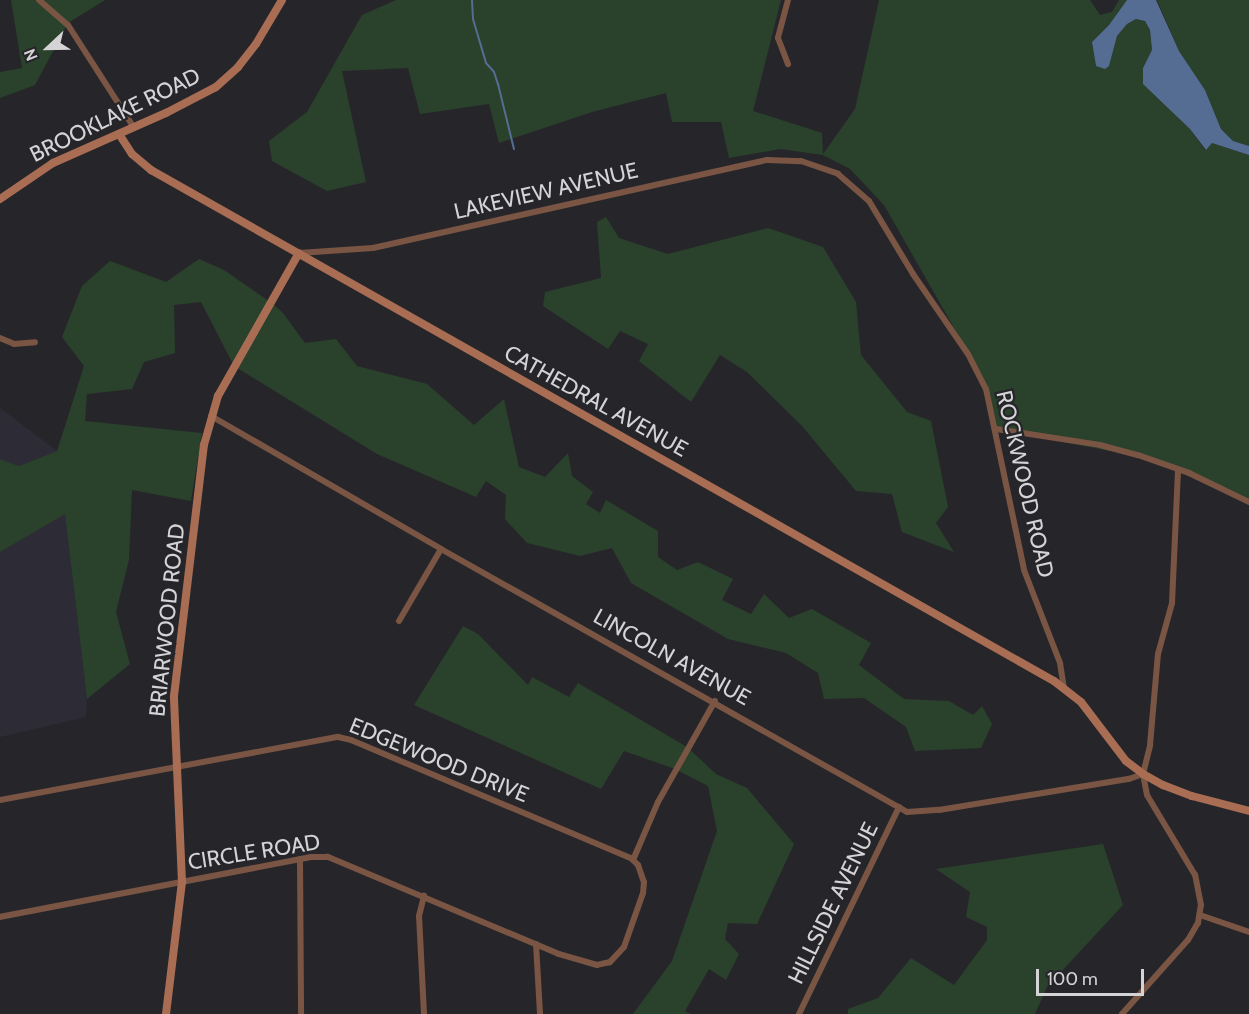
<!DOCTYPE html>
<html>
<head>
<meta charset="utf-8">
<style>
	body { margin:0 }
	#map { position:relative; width:1249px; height:1014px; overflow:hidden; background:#26262a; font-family:Cabin,sans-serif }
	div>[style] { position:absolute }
	.built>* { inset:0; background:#2d2c36 }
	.green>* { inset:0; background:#2a412c }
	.water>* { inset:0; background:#566d93 }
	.stream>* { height:2px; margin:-1px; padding:0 1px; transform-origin:1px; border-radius:1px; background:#566d93 }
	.street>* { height:6px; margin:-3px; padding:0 3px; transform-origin:3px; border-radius:3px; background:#7a5544 }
	.secondary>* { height:8px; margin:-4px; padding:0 4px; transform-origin:4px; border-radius:4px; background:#a96d53 }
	span { translate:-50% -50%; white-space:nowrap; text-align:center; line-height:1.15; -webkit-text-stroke:4.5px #26262a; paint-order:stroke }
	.street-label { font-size:22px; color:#d4d4d6 }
	.north { position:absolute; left:18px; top:18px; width:60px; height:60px; -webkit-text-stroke:4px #26262a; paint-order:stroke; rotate:248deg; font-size:16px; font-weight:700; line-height:24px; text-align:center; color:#d4d4d6 }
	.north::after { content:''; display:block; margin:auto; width:21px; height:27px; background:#d4d4d6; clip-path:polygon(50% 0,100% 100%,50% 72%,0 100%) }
	.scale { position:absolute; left:1036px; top:969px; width:108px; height:27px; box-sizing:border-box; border:3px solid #d4d4d6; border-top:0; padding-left:8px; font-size:18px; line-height:21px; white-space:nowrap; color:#d4d4d6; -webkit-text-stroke:4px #26262a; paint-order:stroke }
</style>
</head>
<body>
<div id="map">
	<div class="built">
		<div style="clip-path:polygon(0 408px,57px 451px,19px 466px,0 459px)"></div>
		<div style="clip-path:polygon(65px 513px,87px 699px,86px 717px,0 737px,0 552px)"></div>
	</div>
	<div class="green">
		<div style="clip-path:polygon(11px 0,105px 0,68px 23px,35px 85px,0 98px,0 72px,22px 68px)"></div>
		<div style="clip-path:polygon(396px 0,781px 0,753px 111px,822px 133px,823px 154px,855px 109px,879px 0,1090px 0,1100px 15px,1112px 12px,1119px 0,1127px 0,1109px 25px,1092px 42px,1096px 66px,1109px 66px,1117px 36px,1127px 24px,1136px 19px,1145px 21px,1150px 30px,1152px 50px,1143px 68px,1168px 107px,1190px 129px,1205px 150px,1212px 143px,1249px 155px,1249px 502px,1147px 458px,995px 429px,977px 368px,884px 205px,850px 169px,823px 155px,780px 149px,729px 158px,721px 122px,672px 122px,666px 93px,592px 112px,499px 143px,489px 104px,420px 114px,408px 68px,342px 71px,366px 182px,327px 191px,272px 161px,269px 141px,307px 112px,362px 15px)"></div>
		<div style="clip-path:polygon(1157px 0,1249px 0,1249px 146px,1233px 141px,1221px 129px,1205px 90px,1179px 51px)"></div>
		<div style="clip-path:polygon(606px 217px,619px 238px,668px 254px,768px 228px,823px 247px,856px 302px,861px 355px,907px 412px,931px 421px,948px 507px,936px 523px,954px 552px,902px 532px,892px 494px,856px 491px,802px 426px,747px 372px,720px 355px,691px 402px,639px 361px,648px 344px,620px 331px,608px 349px,543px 306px,545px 292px,601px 278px,597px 222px)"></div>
		<div style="clip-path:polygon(199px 259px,224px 270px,273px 304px,283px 313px,305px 343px,336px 339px,357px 366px,427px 384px,474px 425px,504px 399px,519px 467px,545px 477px,568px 453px,572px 476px,593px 492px,586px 504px,600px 513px,606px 500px,658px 531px,658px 557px,677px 570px,698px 562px,733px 579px,722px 600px,751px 614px,764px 594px,789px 618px,812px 609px,871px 643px,859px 665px,904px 699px,949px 701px,973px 715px,982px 706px,992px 724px,981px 748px,915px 751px,906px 727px,864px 698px,824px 699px,818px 673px,786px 653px,728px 639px,631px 583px,612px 548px,580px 556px,527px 543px,505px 519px,506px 495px,486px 481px,476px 497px,377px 454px,234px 366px,201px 302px,174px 305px,175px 353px,144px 362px,132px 389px,87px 394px,85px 421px,202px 433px,191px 501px,132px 490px,129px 560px,116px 612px,130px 664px,87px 699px,65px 514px,0 552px,0 459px,19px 466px,57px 451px,84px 366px,62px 337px,82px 286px,110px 261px,166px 282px)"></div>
		<div style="clip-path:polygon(463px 626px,478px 634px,528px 685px,532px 677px,569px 697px,578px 683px,687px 747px,716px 774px,747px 788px,794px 844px,757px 924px,728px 923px,725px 939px,739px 954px,726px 980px,709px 969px,685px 1011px,691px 1014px,633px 1014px,672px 961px,717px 831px,708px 786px,675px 769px,624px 751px,601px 789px,414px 705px)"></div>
		<div style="clip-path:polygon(1103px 844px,1123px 905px,1047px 987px,1035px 1014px,848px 1014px,848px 1009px,878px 998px,911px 958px,954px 985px,987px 940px,987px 927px,966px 917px,970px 892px,936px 869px)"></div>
	</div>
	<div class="water">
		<div style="clip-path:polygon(1127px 0,1156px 0,1179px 51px,1205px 90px,1221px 129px,1233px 141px,1249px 146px,1249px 155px,1212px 143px,1206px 150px,1190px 129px,1143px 84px,1143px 68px,1152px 50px,1150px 30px,1145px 21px,1136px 19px,1127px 24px,1117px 36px,1109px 66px,1105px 69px,1096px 66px,1092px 42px,1109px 25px)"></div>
	</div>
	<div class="stream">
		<div style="left:472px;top:0;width:19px;rotate:87deg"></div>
		<div style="left:473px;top:19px;width:46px;rotate:73.5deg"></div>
		<div style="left:486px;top:63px;width:12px;rotate:48deg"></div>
		<div style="left:494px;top:72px;width:13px;rotate:72deg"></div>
		<div style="left:498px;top:84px;width:67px;rotate:76.2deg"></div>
	</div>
	<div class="street">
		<div style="left:39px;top:0;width:38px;rotate:41deg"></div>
		<div style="left:68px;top:25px;width:122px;rotate:57.3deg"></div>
		<div style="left:788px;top:0;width:39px;rotate:105deg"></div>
		<div style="left:778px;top:38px;width:28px;rotate:69deg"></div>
		<div style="left:299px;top:253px;width:74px;rotate:-3.9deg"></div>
		<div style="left:373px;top:248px;width:404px;rotate:-12.6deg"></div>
		<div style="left:767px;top:160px;width:34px;rotate:2deg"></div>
		<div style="left:801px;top:161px;width:39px;rotate:19deg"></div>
		<div style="left:838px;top:174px;width:41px;rotate:41.1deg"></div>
		<div style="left:869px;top:201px;width:85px;rotate:58.9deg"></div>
		<div style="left:913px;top:274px;width:97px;rotate:55.5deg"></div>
		<div style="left:968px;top:354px;width:39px;rotate:63deg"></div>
		<div style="left:986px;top:389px;width:185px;rotate:78.1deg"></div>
		<div style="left:1024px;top:570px;width:100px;rotate:68.8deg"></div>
		<div style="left:1060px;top:663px;width:25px;rotate:81deg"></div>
		<div style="left:0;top:338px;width:15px;rotate:23deg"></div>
		<div style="left:14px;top:344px;width:21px;rotate:-5deg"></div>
		<div style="left:211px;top:416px;width:266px;rotate:30deg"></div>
		<div style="left:441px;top:549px;width:535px;rotate:29.44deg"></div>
		<div style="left:907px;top:812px;width:32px;rotate:-4deg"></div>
		<div style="left:939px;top:810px;width:193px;rotate:-9.3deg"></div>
		<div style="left:1129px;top:779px;width:15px;rotate:-20deg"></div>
		<div style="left:996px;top:429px;width:105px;rotate:8.7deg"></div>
		<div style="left:1100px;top:445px;width:39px;rotate:15deg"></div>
		<div style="left:1138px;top:455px;width:54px;rotate:19.4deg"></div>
		<div style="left:1189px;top:473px;width:67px;rotate:25.8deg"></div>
		<div style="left:399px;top:621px;width:83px;rotate:-59.7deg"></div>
		<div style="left:0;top:800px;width:344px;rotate:-10.6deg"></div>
		<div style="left:338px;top:737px;width:13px;rotate:13deg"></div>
		<div style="left:351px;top:740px;width:304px;rotate:22.9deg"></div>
		<div style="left:631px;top:858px;width:10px;rotate:45deg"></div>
		<div style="left:638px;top:865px;width:18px;rotate:71deg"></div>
		<div style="left:644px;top:882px;width:11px;rotate:95deg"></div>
		<div style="left:643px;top:893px;width:57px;rotate:109.4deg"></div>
		<div style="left:624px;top:947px;width:21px;rotate:133deg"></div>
		<div style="left:610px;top:962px;width:13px;rotate:167deg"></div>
		<div style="left:597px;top:965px;width:40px;rotate:-164deg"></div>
		<div style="left:559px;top:954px;width:251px;rotate:-157.2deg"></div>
		<div style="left:328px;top:857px;width:17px;rotate:180deg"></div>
		<div style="left:311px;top:857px;width:317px;rotate:169.1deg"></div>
		<div style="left:300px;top:859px;width:155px;rotate:89.6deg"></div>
		<div style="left:633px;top:860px;width:63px;rotate:-66.7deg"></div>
		<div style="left:658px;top:802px;width:116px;rotate:-60.6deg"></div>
		<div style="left:1200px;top:915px;width:52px;rotate:19.1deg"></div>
		<div style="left:536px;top:944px;width:70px;rotate:86.7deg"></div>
		<div style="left:424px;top:1014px;width:98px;rotate:-92.9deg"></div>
		<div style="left:419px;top:916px;width:21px;rotate:-76deg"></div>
		<div style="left:799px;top:1014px;width:230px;rotate:-64.2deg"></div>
		<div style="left:1122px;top:1014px;width:99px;rotate:-48.3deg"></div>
		<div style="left:1188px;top:940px;width:20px;rotate:-60deg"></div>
		<div style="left:1198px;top:923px;width:18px;rotate:-81deg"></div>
		<div style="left:1201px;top:905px;width:31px;rotate:-101deg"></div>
		<div style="left:1195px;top:875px;width:93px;rotate:-121deg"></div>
		<div style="left:1147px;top:795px;width:21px;rotate:-101deg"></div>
		<div style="left:1143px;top:774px;width:30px;rotate:-76deg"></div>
		<div style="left:1150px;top:745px;width:91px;rotate:-85deg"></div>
		<div style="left:1158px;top:654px;width:53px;rotate:-74.6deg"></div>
		<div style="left:1172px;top:603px;width:134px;rotate:-87.4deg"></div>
	</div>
	<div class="secondary">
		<div style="left:119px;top:134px;width:24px;rotate:57deg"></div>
		<div style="left:132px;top:154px;width:25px;rotate:40deg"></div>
		<div style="left:151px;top:170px;width:1038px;rotate:29.51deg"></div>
		<div style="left:1054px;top:681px;width:34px;rotate:38deg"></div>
		<div style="left:1081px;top:702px;width:74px;rotate:52.7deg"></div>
		<div style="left:1126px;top:761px;width:21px;rotate:37deg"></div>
		<div style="left:1143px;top:774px;width:23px;rotate:29deg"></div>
		<div style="left:1163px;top:785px;width:31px;rotate:21deg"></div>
		<div style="left:1192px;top:796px;width:59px;rotate:14.7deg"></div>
		<div style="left:0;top:199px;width:64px;rotate:-34.2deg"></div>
		<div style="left:53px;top:163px;width:124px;rotate:-23.9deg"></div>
		<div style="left:166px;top:113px;width:56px;rotate:-27.5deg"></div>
		<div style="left:216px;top:87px;width:30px;rotate:-42deg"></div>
		<div style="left:238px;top:67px;width:29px;rotate:-52deg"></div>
		<div style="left:256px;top:44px;width:51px;rotate:-59.4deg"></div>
		<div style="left:166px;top:1014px;width:133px;rotate:-83.1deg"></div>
		<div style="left:182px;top:882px;width:186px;rotate:-92.5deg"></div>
		<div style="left:174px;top:696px;width:253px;rotate:-83.2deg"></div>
		<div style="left:204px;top:445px;width:51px;rotate:-74.1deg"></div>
		<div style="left:218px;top:396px;width:164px;rotate:-60.5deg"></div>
	</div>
	<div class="street-label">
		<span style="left:115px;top:115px;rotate:-26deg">BROOKLAKE ROAD</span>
		<span style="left:546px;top:191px;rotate:-13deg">LAKEVIEW AVENUE</span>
		<span style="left:596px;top:401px;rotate:29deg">CATHEDRAL AVENUE</span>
		<span style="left:1025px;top:484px;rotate:77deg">ROCKWOOD ROAD</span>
		<span style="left:167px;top:620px;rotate:-84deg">BRIARWOOD ROAD</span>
		<span style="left:672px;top:657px;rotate:29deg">LINCOLN AVENUE</span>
		<span style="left:439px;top:760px;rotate:22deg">EDGEWOOD DRIVE</span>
		<span style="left:254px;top:852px;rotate:-9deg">CIRCLE ROAD</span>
		<span style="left:833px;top:903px;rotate:-64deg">HILLSIDE AVENUE</span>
	</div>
	<div class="north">N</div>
	<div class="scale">100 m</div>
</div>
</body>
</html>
